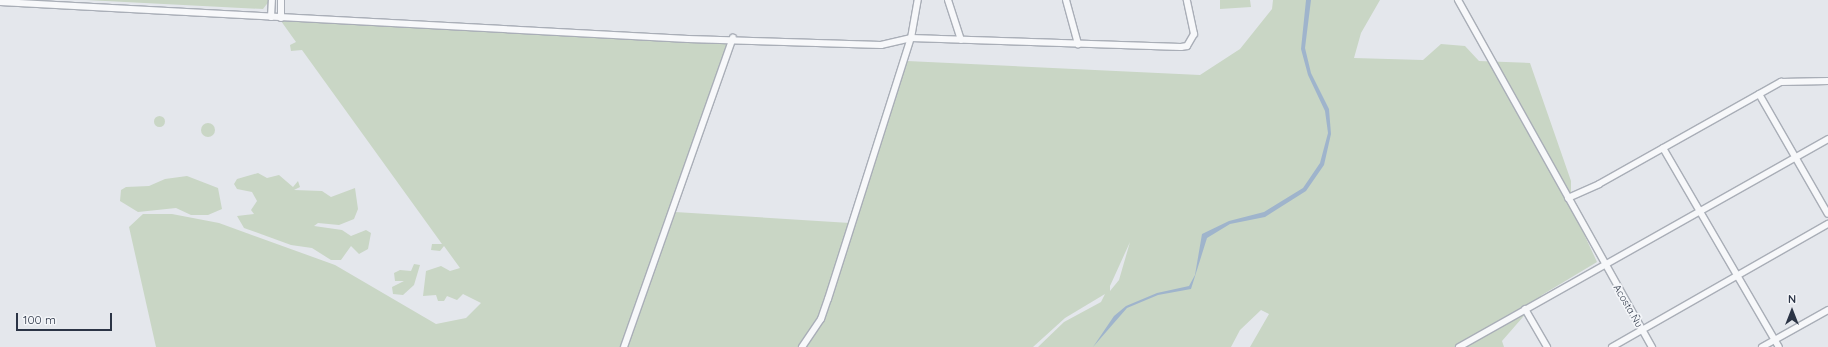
<!DOCTYPE html>
<html>
<head>
<meta charset="utf-8">
<style>
	body { margin:0 }
	#map { position:relative; width:1828px; height:347px; overflow:hidden; background:#e4e7ec; font-family:Quicksand,sans-serif }
	div>[style] { position:absolute }
	.green>* { inset:0; background:#c9d6c5 }
	.round { border-radius:50% }
	.water>* { inset:0; background:#9fb4cc }
	.roads { filter:drop-shadow(1px 0 #a9aeb7) drop-shadow(-1px 0 #a9aeb7) drop-shadow(0 1px #a9aeb7) drop-shadow(0 -1px #a9aeb7) }
	.street>* { height:6px; margin:-3px; padding:0 3px; transform-origin:3px; border-radius:3px; background:#f7f8fa }
	span { translate:-50% -50%; white-space:nowrap; text-align:center; line-height:1.15; -webkit-text-stroke:3.5px #f4f6f9; paint-order:stroke }
	.street-label { font-size:10px; color:#2b3445 }
	.north { position:absolute; left:1772px; top:291px; width:40px; height:40px; -webkit-text-stroke:3px #f4f6f9; paint-order:stroke; rotate:0deg; font-size:11px; font-weight:700; line-height:16px; text-align:center; color:#2b3445 }
	.north::after { content:''; display:block; margin:auto; width:14px; height:18px; background:#2b3445; clip-path:polygon(50% 0,100% 100%,50% 72%,0 100%) }
	.scale { position:absolute; left:16px; top:313px; width:96px; height:18px; box-sizing:border-box; border:2px solid #2b3445; border-top:0; padding-left:5px; font-size:12px; line-height:14px; white-space:nowrap; color:#2b3445; -webkit-text-stroke:3px #f4f6f9; paint-order:stroke }
</style>
</head>
<body>
<div id="map">
	<div class="green">
		<div style="clip-path:polygon(86px 0,270px 0,263px 9px)"></div>
		<div style="clip-path:polygon(1220px 0,1250px 0,1251px 7px,1220px 9px)"></div>
		<div style="clip-path:polygon(evenodd,1273px 0,1380px 0,1361px 33px,1354px 58px,1423px 60px,1441px 44px,1465px 46px,1479px 61px,1530px 63px,1571px 181px,1571px 206px,1597px 262px,1542px 295px,1502px 341px,1504px 347px,1250px 347px,1269px 314px,1261px 310px,1240px 330px,1231px 347px,1038px 347px,1064px 322px,1101px 302px,1105px 294px,1065px 318px,1033px 347px,805px 347px,824px 320px,907px 61px,1200px 75px,1240px 49px,1272px 9px,1273px 0,1130px 242px,1119px 280px,1110px 291px,1110px 286px,1130px 242px)"></div>
		<div style="clip-path:polygon(281px 21px,730px 41px,622px 347px,156px 347px,129px 227px,143px 214px,172px 214px,219px 223px,335px 265px,436px 324px,466px 318px,481px 303px,463px 294px,457px 300px,447px 296px,444px 301px,438px 301px,436px 295px,423px 296px,426px 271px,441px 266px,450px 271px,460px 268px,444px 246px,440px 251px,431px 250px,432px 244px,442px 244px,302px 50px,291px 51px,290px 45px,296px 42px)"></div>
		<div class="round" style="left:153.5px;top:115.5px;width:11px;height:11px"></div>
		<div class="round" style="left:201px;top:123px;width:14px;height:14px"></div>
		<div style="clip-path:polygon(258px 173px,267px 178px,279px 175px,293px 187px,298px 181px,300px 187px,294px 190px,322px 191px,331px 197px,355px 188px,358px 209px,354px 219px,339px 225px,318px 223px,314px 226px,342px 230px,351px 236px,366px 230px,371px 233px,368px 249px,359px 254px,351px 246px,341px 260px,331px 260px,312px 248px,291px 245px,244px 228px,237px 216px,254px 214px,251px 210px,257px 201px,252px 192px,237px 189px,234px 184px,237px 179px)"></div>
		<div style="clip-path:polygon(187px 176px,218px 188px,222px 209px,208px 215px,191px 215px,176px 208px,138px 212px,120px 201px,121px 190px,126px 187px,149px 186px,165px 179px)"></div>
		<div style="clip-path:polygon(675px 212px,850px 223px,818px 318px,798px 347px,627px 347px)"></div>
		<div style="clip-path:polygon(414px 264px,420px 265px,414px 285px,403px 295px,393px 294px,392px 287px,404px 281px,395px 281px,394px 273px,400px 270px,411px 271px)"></div>
	</div>
	<div class="water">
		<div style="clip-path:polygon(1306px 0,1311px 0,1305px 48px,1311px 73px,1329px 109px,1331px 134px,1324px 165px,1306px 191px,1265px 217px,1230px 224px,1207px 238px,1191px 289px,1158px 295px,1127px 308px,1093px 347px,1114px 316px,1126px 306px,1157px 293px,1189px 286px,1195px 275px,1202px 234px,1229px 221px,1264px 212px,1303px 188px,1320px 163px,1328px 133px,1325px 111px,1308px 75px,1301px 49px)"></div>
	</div>
	<div class="roads">
		<div class="street">
			<div style="left:948px;top:0;width:42px;rotate:72deg"></div>
			<div style="left:1066px;top:0;width:46px;rotate:74.7deg"></div>
			<div style="left:1458px;top:0;width:398px;rotate:60.8deg"></div>
			<div style="left:0;top:2px;width:689px;rotate:3.08deg"></div>
			<div style="left:688px;top:39px;width:193px;rotate:1.8deg"></div>
			<div style="left:881px;top:45px;width:31px;rotate:-13deg"></div>
			<div style="left:911px;top:38px;width:270px;rotate:1.9deg"></div>
			<div style="left:1181px;top:47px;width:6px;rotate:-9deg"></div>
			<div style="left:1187px;top:46px;width:14px;rotate:-60deg"></div>
			<div style="left:1194px;top:34px;width:35px;rotate:-102deg"></div>
			<div style="left:271px;top:17px;width:17px;rotate:-87deg"></div>
			<div style="left:281px;top:18px;width:18px;rotate:-90deg"></div>
			<div style="left:1759px;top:94px;width:138px;rotate:60.1deg"></div>
			<div style="left:1663px;top:148px;width:230px;rotate:59.8deg"></div>
			<div style="left:1568px;top:198px;width:34px;rotate:-24deg"></div>
			<div style="left:1599px;top:184px;width:209px;rotate:-29.3deg"></div>
			<div style="left:1781px;top:82px;width:47px;rotate:-1.2deg"></div>
			<div style="left:1525px;top:309px;width:44px;rotate:59.9deg"></div>
			<div style="left:624px;top:347px;width:328px;rotate:-70.6deg"></div>
			<div style="left:802px;top:347px;width:34px;rotate:-56deg"></div>
			<div style="left:821px;top:319px;width:21px;rotate:-71deg"></div>
			<div style="left:828px;top:299px;width:274px;rotate:-72.4deg"></div>
			<div style="left:911px;top:38px;width:39px;rotate:-80deg"></div>
			<div style="left:1459px;top:347px;width:424px;rotate:-29.4deg"></div>
			<div style="left:1612px;top:347px;width:249px;rotate:-29.7deg"></div>
			<div style="left:1762px;top:347px;width:76px;rotate:-29.3deg"></div>
		</div>
	</div>
	<div class="street-label">
		<span style="left:1628px;top:306px;rotate:60deg">Acosta Ñu</span>
	</div>
	<div class="north">N</div>
	<div class="scale">100 m</div>
</div>
</body>
</html>
